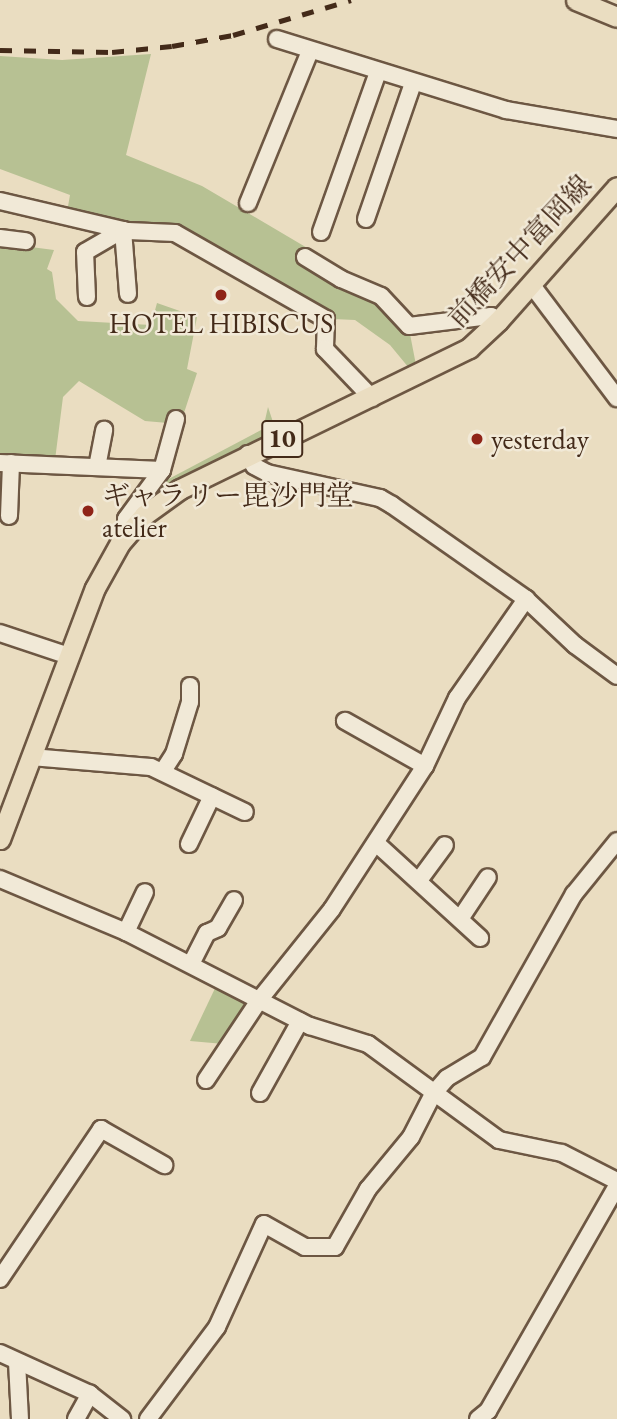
<!DOCTYPE html>
<html>
<head>
<meta charset="utf-8">
<style>
	body { margin:0 }
	#map { position:relative; width:617px; height:1419px; overflow:hidden; background:#eaddc1; font-family:"EB Garamond","Noto Serif JP",serif }
	div>[style] { position:absolute }
	.green>* { inset:0; background:#b7c193 }
	.roads { filter:drop-shadow(2px 0 #6d5743) drop-shadow(-2px 0 #6d5743) drop-shadow(0 2px #6d5743) drop-shadow(0 -2px #6d5743) }
	.minor>* { height:16px; margin:-8px; padding:0 8px; transform-origin:8px; border-radius:8px; background:#f1e9d7 }
	.major>* { height:19px; margin:-9.5px; padding:0 9.5px; transform-origin:9.5px; border-radius:9.5px; background:#eaddc1 }
	.rail>* { height:4.5px; margin-top:-2.25px; transform-origin:0; background:repeating-linear-gradient(90deg,#432a19 0 12px,transparent 0 24px) }
	.dots>* { width:19px; height:19px; translate:-50% -50%; box-sizing:border-box; border:4px solid #f1e9d7; border-radius:50% }
	span { translate:-50% -50%; white-space:nowrap; text-align:center; line-height:1.15; -webkit-text-stroke:5px #f1e9d7; paint-order:stroke }
	.shield-label span { padding:2px 5px; background:#f1e9d7; border:2px solid; border-radius:5px; -webkit-text-stroke-width:0 }
	.shield-label { font-size:26px; color:#432a19; font-weight:700 }
	.street-label { font-size:28px; color:#432a19 }
	.poi-label { font-size:28px; color:#432a19 }
	.left { translate:0 -50%; text-align:left }
</style>
</head>
<body>
<div id="map">
	<div class="green">
		<div style="clip-path:polygon(151px 54px,126px 155px,202px 186px,309px 249px,303px 258px,379px 300px,410px 334px,416px 365px,409px 368px,390px 345px,355px 320px,333px 319px,177px 230px,128px 227px,67px 212px,70px 195px,0 169px,0 56px,62px 60px)"></div>
		<div style="clip-path:polygon(0 243px,54px 250px,47px 269px,52px 272px,56px 299px,78px 321px,151px 325px,157px 303px,197px 317px,187px 369px,197px 373px,183px 416px,168px 423px,145px 421px,79px 381px,63px 397px,55px 460px,0 459px)"></div>
		<div style="clip-path:polygon(268px 407px,276px 431px,198px 469px,147px 501px,161px 483px,263px 429px)"></div>
		<div style="clip-path:polygon(218px 982px,254px 1001px,224px 1044px,190px 1041px)"></div>
	</div>
	<div class="roads">
		<div class="minor">
			<div style="left:277px;top:39px;width:240px;rotate:17.2deg"></div>
			<div style="left:506px;top:110px;width:113px;rotate:9.7deg"></div>
			<div style="left:0;top:201px;width:131px;rotate:13.2deg"></div>
			<div style="left:128px;top:231px;width:47px;rotate:2.4deg"></div>
			<div style="left:175px;top:233px;width:174px;rotate:29.7deg"></div>
			<div style="left:326px;top:319px;width:30px;rotate:92deg"></div>
			<div style="left:325px;top:349px;width:68px;rotate:46.2deg"></div>
			<div style="left:248px;top:203px;width:164px;rotate:-67.8deg"></div>
			<div style="left:366px;top:219px;width:144px;rotate:-70.9deg"></div>
			<div style="left:321px;top:232px;width:170px;rotate:-70.4deg"></div>
			<div style="left:0;top:238px;width:26px;rotate:7deg"></div>
			<div style="left:305px;top:257px;width:42px;rotate:31.4deg"></div>
			<div style="left:341px;top:279px;width:43px;rotate:23deg"></div>
			<div style="left:381px;top:296px;width:41px;rotate:47deg"></div>
			<div style="left:409px;top:326px;width:83px;rotate:-7deg"></div>
			<div style="left:491px;top:316px;width:9px;rotate:36deg"></div>
			<div style="left:531px;top:284px;width:143px;rotate:53deg"></div>
			<div style="left:87px;top:297px;width:45px;rotate:-92.5deg"></div>
			<div style="left:85px;top:252px;width:44px;rotate:-30.1deg"></div>
			<div style="left:123px;top:230px;width:64px;rotate:85.5deg"></div>
			<div style="left:248px;top:454px;width:13px;rotate:63deg"></div>
			<div style="left:254px;top:466px;width:15px;rotate:28deg"></div>
			<div style="left:267px;top:473px;width:116px;rotate:12.5deg"></div>
			<div style="left:380px;top:498px;width:14px;rotate:30deg"></div>
			<div style="left:392px;top:505px;width:164px;rotate:35deg"></div>
			<div style="left:526px;top:599px;width:67px;rotate:43.2deg"></div>
			<div style="left:575px;top:645px;width:52px;rotate:36.4deg"></div>
			<div style="left:0;top:463px;width:162px;rotate:2.5deg"></div>
			<div style="left:97px;top:467px;width:38px;rotate:-79deg"></div>
			<div style="left:9px;top:516px;width:53px;rotate:-87.8deg"></div>
			<div style="left:131px;top:529px;width:11px;rotate:-117deg"></div>
			<div style="left:126px;top:519px;width:61px;rotate:-53.7deg"></div>
			<div style="left:162px;top:470px;width:53px;rotate:-74.6deg"></div>
			<div style="left:0;top:633px;width:73px;rotate:18.4deg"></div>
			<div style="left:31px;top:757px;width:120px;rotate:4.8deg"></div>
			<div style="left:151px;top:767px;width:104px;rotate:25.6deg"></div>
			<div style="left:425px;top:766px;width:75px;rotate:-64.8deg"></div>
			<div style="left:457px;top:698px;width:121px;rotate:-55.1deg"></div>
			<div style="left:163px;top:771px;width:20px;rotate:-57deg"></div>
			<div style="left:174px;top:754px;width:54px;rotate:-72.9deg"></div>
			<div style="left:190px;top:702px;width:16px;rotate:-90deg"></div>
			<div style="left:376px;top:843px;width:141px;rotate:42.4deg"></div>
			<div style="left:189px;top:844px;width:53px;rotate:-64.4deg"></div>
			<div style="left:0;top:879px;width:137px;rotate:22.8deg"></div>
			<div style="left:126px;top:932px;width:207px;rotate:27.1deg"></div>
			<div style="left:310px;top:1026px;width:61px;rotate:17.2deg"></div>
			<div style="left:368px;top:1044px;width:162px;rotate:36.2deg"></div>
			<div style="left:499px;top:1140px;width:64px;rotate:11.7deg"></div>
			<div style="left:562px;top:1153px;width:62px;rotate:27deg"></div>
			<div style="left:420px;top:879px;width:42px;rotate:-53.7deg"></div>
			<div style="left:460px;top:919px;width:50px;rotate:-56.3deg"></div>
			<div style="left:126px;top:932px;width:44px;rotate:-64.6deg"></div>
			<div style="left:191px;top:964px;width:35px;rotate:-63deg"></div>
			<div style="left:207px;top:933px;width:12px;rotate:-24deg"></div>
			<div style="left:218px;top:928px;width:32px;rotate:-60deg"></div>
			<div style="left:206px;top:1080px;width:97px;rotate:-56.3deg"></div>
			<div style="left:260px;top:999px;width:115px;rotate:-51.3deg"></div>
			<div style="left:332px;top:909px;width:171px;rotate:-57deg"></div>
			<div style="left:425px;top:766px;width:92px;rotate:-150.6deg"></div>
			<div style="left:260px;top:1093px;width:82px;rotate:-60.9deg"></div>
			<div style="left:0;top:1279px;width:181px;rotate:-56deg"></div>
			<div style="left:101px;top:1129px;width:73px;rotate:29.7deg"></div>
			<div style="left:0;top:1353px;width:99px;rotate:24.5deg"></div>
			<div style="left:90px;top:1394px;width:41px;rotate:38deg"></div>
			<div style="left:17px;top:1362px;width:57px;rotate:87deg"></div>
			<div style="left:76px;top:1419px;width:29px;rotate:-61deg"></div>
			<div style="left:148px;top:1419px;width:115px;rotate:-53.1deg"></div>
			<div style="left:217px;top:1327px;width:113px;rotate:-65.5deg"></div>
			<div style="left:264px;top:1224px;width:47px;rotate:29.3deg"></div>
			<div style="left:305px;top:1247px;width:30px"></div>
			<div style="left:335px;top:1247px;width:67px;rotate:-60.4deg"></div>
			<div style="left:368px;top:1189px;width:67px;rotate:-50.4deg"></div>
			<div style="left:411px;top:1137px;width:48px;rotate:-62.9deg"></div>
			<div style="left:433px;top:1094px;width:21px;rotate:-49deg"></div>
			<div style="left:447px;top:1078px;width:41px;rotate:-31deg"></div>
			<div style="left:482px;top:1057px;width:187px;rotate:-60.6deg"></div>
			<div style="left:574px;top:894px;width:68px;rotate:-50.9deg"></div>
			<div style="left:478px;top:1419px;width:13px;rotate:-39deg"></div>
			<div style="left:488px;top:1411px;width:259px;rotate:-60.2deg"></div>
		</div>
		<div class="major">
			<div style="left:576px;top:0;width:44px;rotate:22.5deg"></div>
			<div style="left:0;top:839px;width:268px;rotate:-69.3deg"></div>
			<div style="left:95px;top:588px;width:51px;rotate:-60.9deg"></div>
			<div style="left:120px;top:543px;width:37px;rotate:-49deg"></div>
			<div style="left:144px;top:515px;width:44px;rotate:-35.8deg"></div>
			<div style="left:180px;top:489px;width:322px;rotate:-26deg"></div>
			<div style="left:469px;top:348px;width:40px;rotate:-43deg"></div>
			<div style="left:498px;top:321px;width:179px;rotate:-48.4deg"></div>
		</div>
	</div>
	<div class="rail">
		<div style="left:0;top:50px;width:112px;rotate:1deg"></div>
		<div style="left:112px;top:52px;width:60px;rotate:-5.7deg"></div>
		<div style="left:172px;top:46px;width:62px;rotate:-10.2deg"></div>
		<div style="left:233px;top:35px;width:123px;rotate:-16.5deg"></div>
	</div>
	<div class="dots">
		<div style="left:221px;top:295px;background:#8f2418"></div>
		<div style="left:477px;top:439px;background:#8f2418"></div>
		<div style="left:88px;top:511px;background:#8f2418"></div>
	</div>
	<div class="shield-label">
		<span style="left:282px;top:439px">10</span>
	</div>
	<div class="street-label">
		<span style="left:519px;top:251px;rotate:-47deg">前橋安中富岡線</span>
	</div>
	<div class="poi-label">
		<span style="left:221px;top:323px">HOTEL HIBISCUS</span>
		<span class="left" style="left:491px;top:439px">yesterday</span>
		<span class="left" style="left:102px;top:511px">ギャラリー毘沙門堂<br>atelier</span>
	</div>
</div>
</body>
</html>
